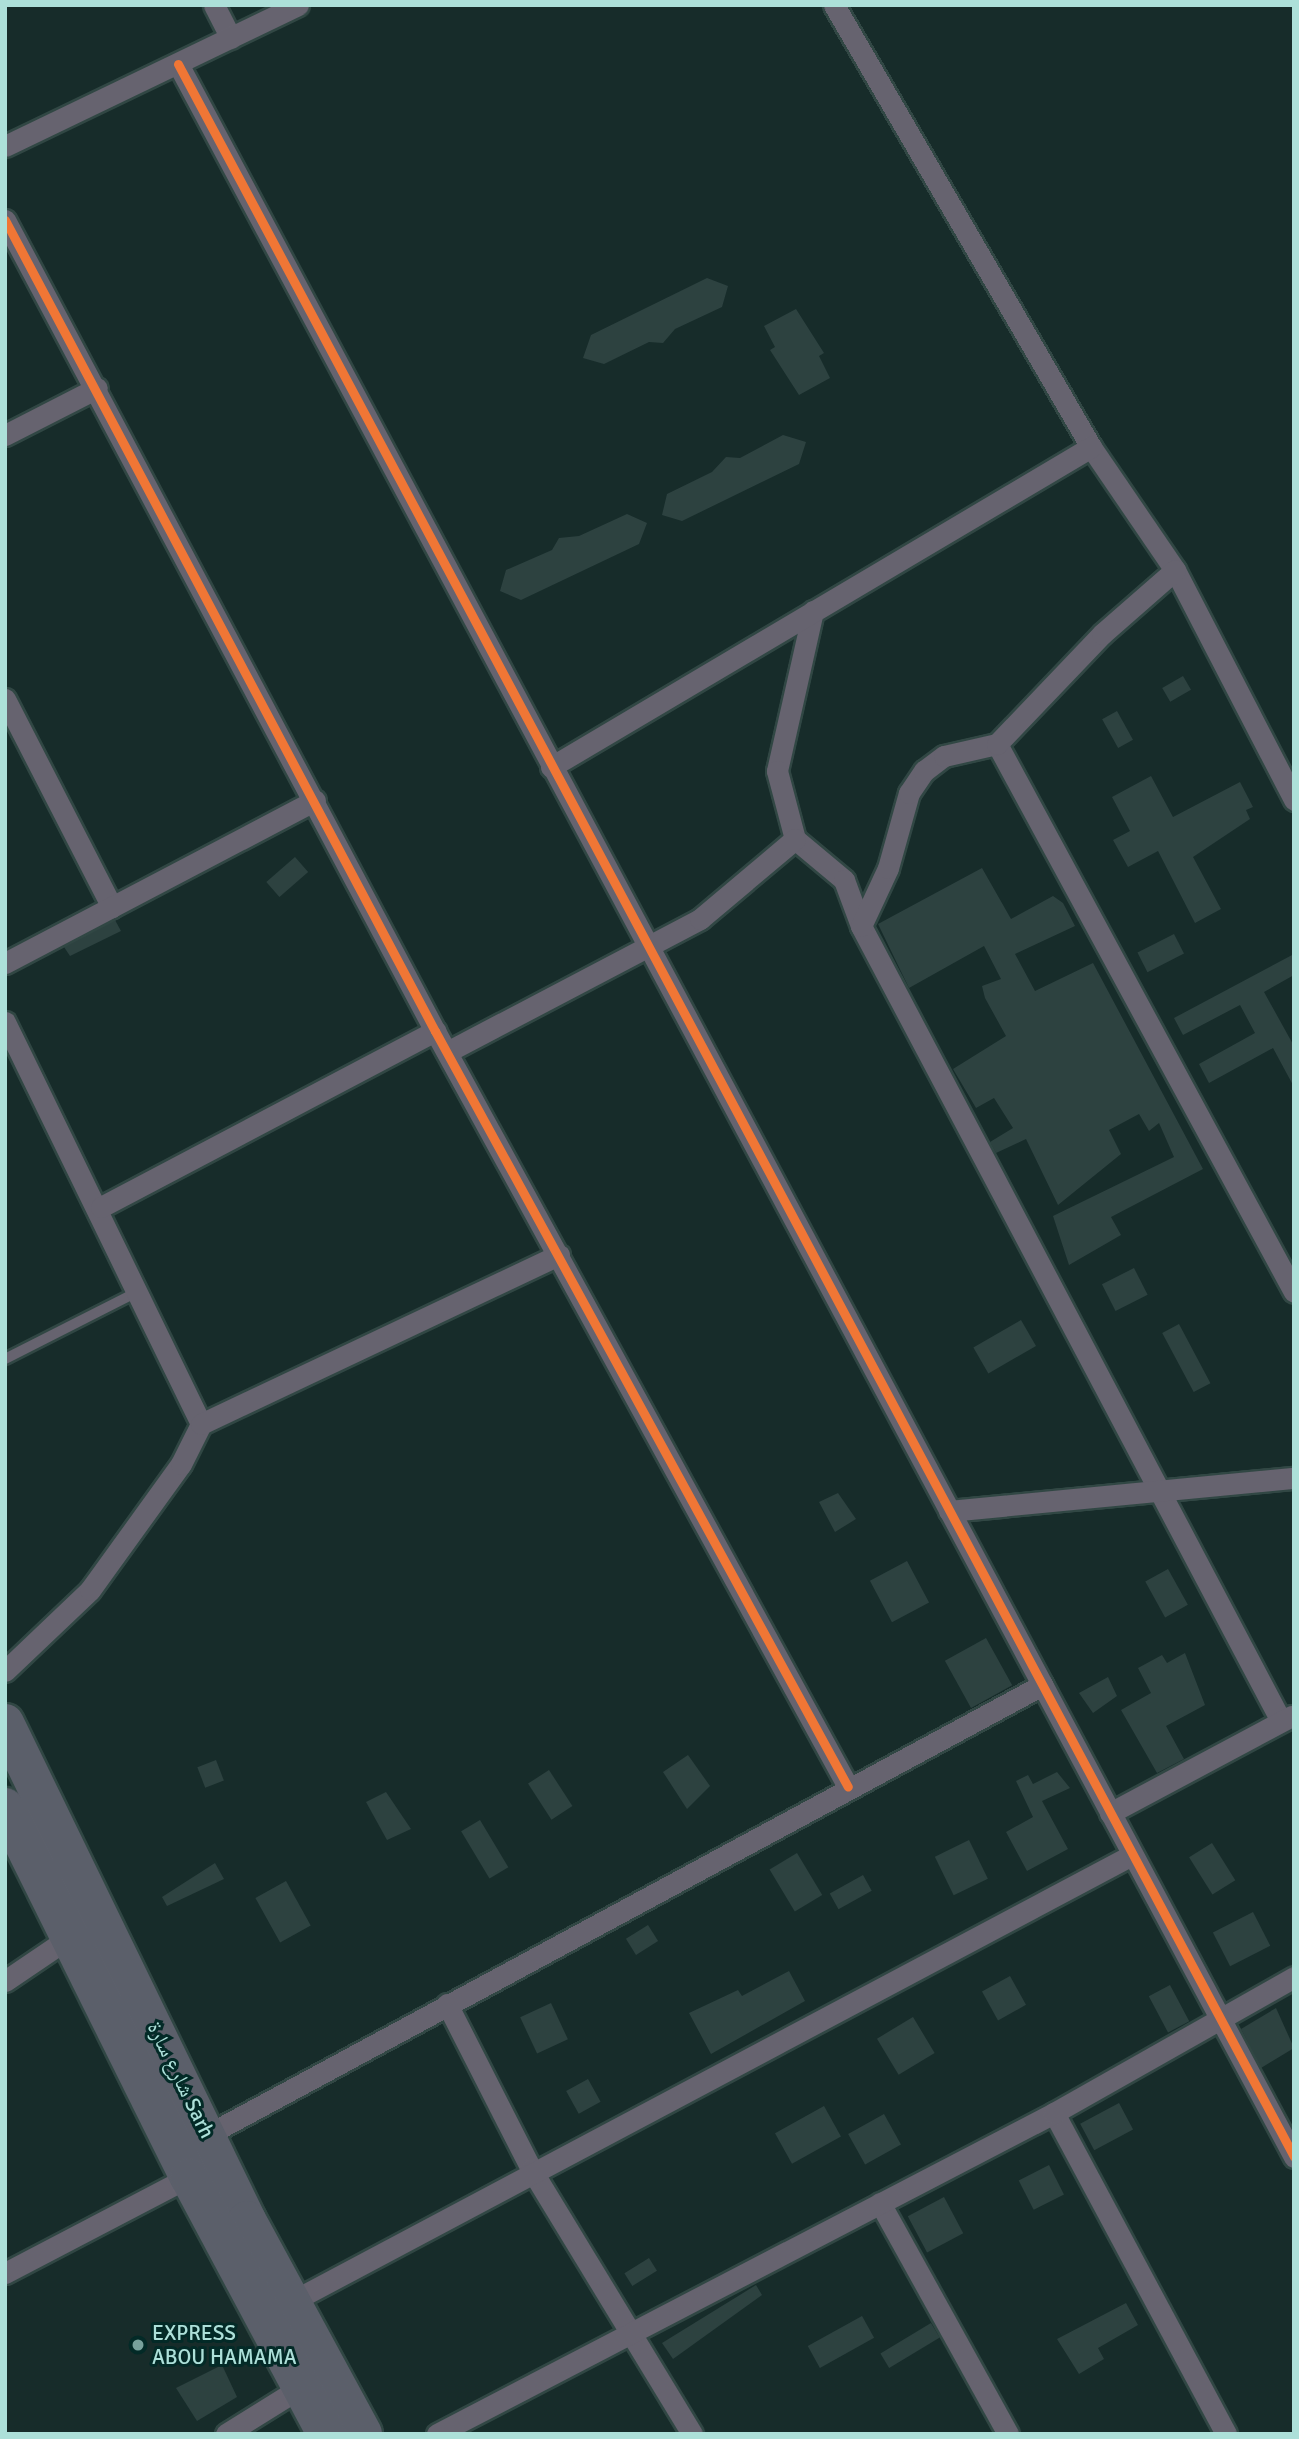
<!DOCTYPE html>
<html>
<head>
<meta charset="utf-8">
<style>
	body { margin:0 }
	#map { position:relative; width:1299px; height:2439px; overflow:hidden; background:#172c2a; font-family:Signika,"Noto Naskh Arabic",sans-serif }
	div>[style] { position:absolute }
	.building>* { inset:0; background:#2d4240; transform-origin:0 0 }
	.roads { filter:drop-shadow(2px 0 #314744) drop-shadow(-2px 0 #314744) drop-shadow(0 2px #314744) drop-shadow(0 -2px #314744) }
	.lane>* { height:10px; margin:-5px; padding:0 5px; transform-origin:5px; border-radius:5px; background:#66636f }
	.street>* { height:21px; margin:-10.5px; padding:0 10.5px; transform-origin:10.5px; border-radius:10.5px; background:#66636f }
	.highway>* { height:38px; margin:-19px; padding:0 19px; transform-origin:19px; border-radius:19px; background:#5b5f6a }
	.cycleway>* { height:9px; margin:-4.5px; padding:0 4.5px; transform-origin:4.5px; border-radius:4.5px; background:#f07635 }
	.dots>* { width:19px; height:19px; translate:-50% -50%; box-sizing:border-box; border:4px solid #032a27; border-radius:50% }
	span { translate:-50% -50%; white-space:nowrap; text-align:center; line-height:1.15; -webkit-text-stroke:6px #032a27; paint-order:stroke }
	.street-label { font-size:21px; color:#ade0d9 }
	.poi-label { font-size:21px; color:#ade0d9 }
	.left { translate:0 -50%; text-align:left }
	.frame { position:absolute; inset:0; border:7px solid #ade0d9; pointer-events:none }
</style>
</head>
<body>
<div id="map">
	<div class="building">
		<div style="clip-path:polygon(707px 278px,728px 286px,722px 307px,675px 329px,663px 343px,649px 342px,604px 364px,583px 358px,591px 335px)"></div>
		<div style="clip-path:polygon(796px 309px,824px 353px,819px 356px,830px 378px,799px 395px,770px 350px,775px 347px,764px 326px)"></div>
		<div style="clip-path:polygon(783px 435px,806px 442px,799px 464px,682px 521px,662px 515px,667px 494px,712px 472px,726px 457px,740px 458px)"></div>
		<div style="clip-path:polygon(627px 514px,647px 523px,639px 544px,521px 600px,500px 591px,506px 570px,552px 550px,559px 538px,579px 536px)"></div>
		<div style="left:1183px;top:676px;width:16px;height:24px;rotate:60deg"></div>
		<div style="left:1117px;top:711px;width:33px;height:17px;rotate:61deg"></div>
		<div style="clip-path:polygon(1151px 776px,1173px 817px,1240px 782px,1253px 807px,1246px 810px,1250px 819px,1193px 857px,1221px 909px,1195px 923px,1158px 851px,1128px 867px,1113px 840px,1130px 831px,1112px 797px)"></div>
		<div style="left:295px;top:857px;width:20px;height:38px;rotate:49deg"></div>
		<div style="clip-path:polygon(982px 868px,1011px 919px,1053px 896px,1063px 903px,1075px 926px,1015px 954px,1035px 991px,1093px 963px,1203px 1169px,1111px 1217px,1121px 1235px,1069px 1265px,1053px 1216px,1174px 1157px,1159px 1123px,1149px 1131px,1139px 1114px,1109px 1130px,1121px 1154px,1058px 1205px,1026px 1139px,996px 1153px,990px 1142px,1013px 1128px,994px 1098px,976px 1108px,953px 1069px,1006px 1036px,985px 998px,982px 986px,1001px 979px,984px 946px,909px 988px,878px 924px)"></div>
		<div style="clip-path:polygon(115px 920px,121px 931px,70px 956px,64px 947px)"></div>
		<div style="left:1174px;top:934px;width:22px;height:41px;rotate:63deg"></div>
		<div style="clip-path:polygon(1294px 954px,1294px 975px,1264px 992px,1294px 1046px,1294px 1087px,1273px 1048px,1209px 1083px,1199px 1064px,1255px 1033px,1240px 1005px,1183px 1035px,1174px 1018px)"></div>
		<div style="left:1134px;top:1268px;width:30px;height:36px;rotate:63deg"></div>
		<div style="left:1021px;top:1320px;width:30px;height:55px;rotate:60deg"></div>
		<div style="left:1179px;top:1324px;width:67px;height:19px;rotate:62deg"></div>
		<div style="clip-path:polygon(838px 1493px,856px 1519px,835px 1532px,819px 1502px)"></div>
		<div style="left:907px;top:1561px;width:47px;height:42px;rotate:62deg"></div>
		<div style="left:1168px;top:1569px;width:41px;height:26px;rotate:61deg"></div>
		<div style="left:986px;top:1638px;width:54px;height:47px;rotate:61deg"></div>
		<div style="clip-path:polygon(1185px 1653px,1205px 1705px,1166px 1726px,1184px 1759px,1157px 1773px,1121px 1710px,1151px 1693px,1138px 1668px,1162px 1655px,1167px 1663px)"></div>
		<div style="clip-path:polygon(1108px 1677px,1117px 1696px,1093px 1713px,1079px 1693px)"></div>
		<div style="clip-path:polygon(688px 1755px,710px 1786px,687px 1809px,663px 1772px)"></div>
		<div style="left:216px;top:1760px;width:22px;height:20px;rotate:69deg"></div>
		<div style="left:549px;top:1770px;width:43px;height:25px;rotate:57deg"></div>
		<div style="clip-path:polygon(1057px 1772px,1070px 1788px,1042px 1801px,1068px 1849px,1027px 1871px,1006px 1832px,1033px 1817px,1016px 1781px,1028px 1775px,1033px 1784px)"></div>
		<div style="clip-path:polygon(386px 1792px,411px 1829px,387px 1840px,366px 1802px)"></div>
		<div style="left:480px;top:1820px;width:55px;height:22px;rotate:59deg"></div>
		<div style="left:969px;top:1840px;width:43px;height:38px;rotate:64deg"></div>
		<div style="left:1212px;top:1843px;width:44px;height:27px;rotate:58deg"></div>
		<div style="left:797px;top:1853px;width:49px;height:32px;rotate:59deg"></div>
		<div style="clip-path:polygon(215px 1863px,224px 1879px,167px 1906px,162px 1897px)"></div>
		<div style="left:863px;top:1875px;width:18px;height:38px;rotate:61deg"></div>
		<div style="left:286px;top:1881px;width:51px;height:35px;rotate:61deg"></div>
		<div style="left:1253px;top:1912px;width:38px;height:45px;rotate:63deg"></div>
		<div style="left:648px;top:1925px;width:19px;height:26px;rotate:58deg"></div>
		<div style="clip-path:polygon(789px 1971px,805px 2001px,711px 2054px,689px 2013px,738px 1990px,742px 1996px)"></div>
		<div style="left:1010px;top:1976px;width:33px;height:32px;rotate:61deg"></div>
		<div style="left:1170px;top:1985px;width:41px;height:24px;rotate:62deg"></div>
		<div style="left:551px;top:2003px;width:40px;height:34px;rotate:65deg"></div>
		<div style="clip-path:polygon(1276px 2008px,1294px 2048px,1261px 2068px,1241px 2029px)"></div>
		<div style="left:913px;top:2017px;width:42px;height:42px;rotate:59deg"></div>
		<div style="left:588px;top:2079px;width:26px;height:25px;rotate:61deg"></div>
		<div style="left:1119px;top:2103px;width:30px;height:44px;rotate:62deg"></div>
		<div style="left:824px;top:2106px;width:35px;height:56px;rotate:61deg"></div>
		<div style="left:884px;top:2114px;width:35px;height:41px;rotate:61deg"></div>
		<div style="left:1049px;top:2165px;width:33px;height:34px;rotate:63deg"></div>
		<div style="left:944px;top:2197px;width:41px;height:41px;rotate:62deg"></div>
		<div style="left:649px;top:2258px;width:15px;height:29px;rotate:58deg"></div>
		<div style="clip-path:polygon(756px 2285px,762px 2295px,673px 2359px,662px 2343px)"></div>
		<div style="clip-path:polygon(1126px 2303px,1138px 2325px,1098px 2348px,1104px 2359px,1079px 2374px,1057px 2339px)"></div>
		<div style="left:862px;top:2316px;width:25px;height:62px;rotate:61deg"></div>
		<div style="left:931px;top:2323px;width:17px;height:59px;rotate:59deg"></div>
		<div style="clip-path:polygon(222px 2365px,237px 2397px,197px 2421px,176px 2388px)"></div>
	</div>
	<div class="roads">
		<div class="lane">
			<div style="left:5px;top:1359px;width:150px;rotate:-26.9deg"></div>
		</div>
		<div class="street">
			<div style="left:214px;top:5px;width:37px;rotate:63deg"></div>
			<div style="left:834px;top:5px;width:511px;rotate:59.82deg"></div>
			<div style="left:1091px;top:447px;width:149px;rotate:55.7deg"></div>
			<div style="left:1175px;top:570px;width:259px;rotate:62.6deg"></div>
			<div style="left:178px;top:64px;width:2372px;rotate:61.93deg"></div>
			<div style="left:5px;top:146px;width:325px;rotate:-25.7deg"></div>
			<div style="left:5px;top:220px;width:918px;rotate:62.07deg"></div>
			<div style="left:435px;top:1031px;width:861px;rotate:61.35deg"></div>
			<div style="left:5px;top:435px;width:103px;rotate:-27.1deg"></div>
			<div style="left:813px;top:611px;width:164px;rotate:102.7deg"></div>
			<div style="left:777px;top:771px;width:70px;rotate:75.2deg"></div>
			<div style="left:795px;top:839px;width:64px;rotate:39.9deg"></div>
			<div style="left:844px;top:880px;width:49px;rotate:69.7deg"></div>
			<div style="left:861px;top:926px;width:899px;rotate:62.15deg"></div>
			<div style="left:5px;top:699px;width:234px;rotate:62.8deg"></div>
			<div style="left:997px;top:744px;width:623px;rotate:61.54deg"></div>
			<div style="left:551px;top:767px;width:628px;rotate:-30.65deg"></div>
			<div style="left:861px;top:926px;width:64px;rotate:-65deg"></div>
			<div style="left:888px;top:868px;width:78px;rotate:-74.4deg"></div>
			<div style="left:909px;top:793px;width:27px;rotate:-56deg"></div>
			<div style="left:924px;top:771px;width:25px;rotate:-37deg"></div>
			<div style="left:944px;top:756px;width:54px;rotate:-12.8deg"></div>
			<div style="left:997px;top:744px;width:152px;rotate:-46.3deg"></div>
			<div style="left:1102px;top:634px;width:97px;rotate:-41.2deg"></div>
			<div style="left:5px;top:963px;width:350px;rotate:-27.7deg"></div>
			<div style="left:5px;top:1022px;width:447px;rotate:64deg"></div>
			<div style="left:447px;top:1052px;width:286px;rotate:-27.7deg"></div>
			<div style="left:700px;top:919px;width:124px;rotate:-40.1deg"></div>
			<div style="left:101px;top:1207px;width:378px;rotate:-27.8deg"></div>
			<div style="left:949px;top:1511px;width:347px;rotate:-5.5deg"></div>
			<div style="left:5px;top:1671px;width:117px;rotate:-43.6deg"></div>
			<div style="left:90px;top:1590px;width:155px;rotate:-54.2deg"></div>
			<div style="left:181px;top:1464px;width:45px;rotate:-63.4deg"></div>
			<div style="left:201px;top:1424px;width:396px;rotate:-25.3deg"></div>
			<div style="left:1110px;top:1813px;width:206px;rotate:-28.1deg"></div>
			<div style="left:5px;top:1981px;width:78px;rotate:-34.1deg"></div>
			<div style="left:447px;top:2004px;width:185px;rotate:63deg"></div>
			<div style="left:531px;top:2169px;width:310px;rotate:58.7deg"></div>
			<div style="left:1054px;top:2113px;width:364px;rotate:61.8deg"></div>
			<div style="left:207px;top:2135px;width:949px;rotate:-28.32deg"></div>
			<div style="left:880px;top:2203px;width:264px;rotate:61deg"></div>
			<div style="left:5px;top:2273px;width:208px;rotate:-27.6deg"></div>
			<div style="left:289px;top:2303px;width:955px;rotate:-27.99deg"></div>
			<div style="left:226px;top:2434px;width:87px;rotate:-31.9deg"></div>
			<div style="left:437px;top:2434px;width:696px;rotate:-27.49deg"></div>
			<div style="left:1054px;top:2113px;width:276px;rotate:-29.5deg"></div>
		</div>
		<div class="highway">
			<div style="left:5px;top:1723px;width:553px;rotate:64.04deg"></div>
			<div style="left:247px;top:2220px;width:243px;rotate:61.5deg"></div>
			<div style="left:5px;top:1807px;width:413px;rotate:63.6deg"></div>
			<div style="left:189px;top:2177px;width:291px;rotate:61.9deg"></div>
		</div>
	</div>
	<div class="cycleway">
		<div style="left:178px;top:64px;width:2372px;rotate:61.93deg"></div>
		<div style="left:5px;top:220px;width:918px;rotate:62.07deg"></div>
		<div style="left:435px;top:1031px;width:861px;rotate:61.35deg"></div>
	</div>
	<div class="dots">
		<div style="left:138px;top:2345px;background:#78a19c"></div>
	</div>
	<div class="street-label">
		<span style="left:181px;top:2080px;rotate:64deg">شارع سارة Sarh</span>
	</div>
	<div class="poi-label">
		<span class="left" style="left:152px;top:2345px">EXPRESS<br>ABOU HAMAMA</span>
	</div>
	<div class="frame"></div>
</div>
</body>
</html>
